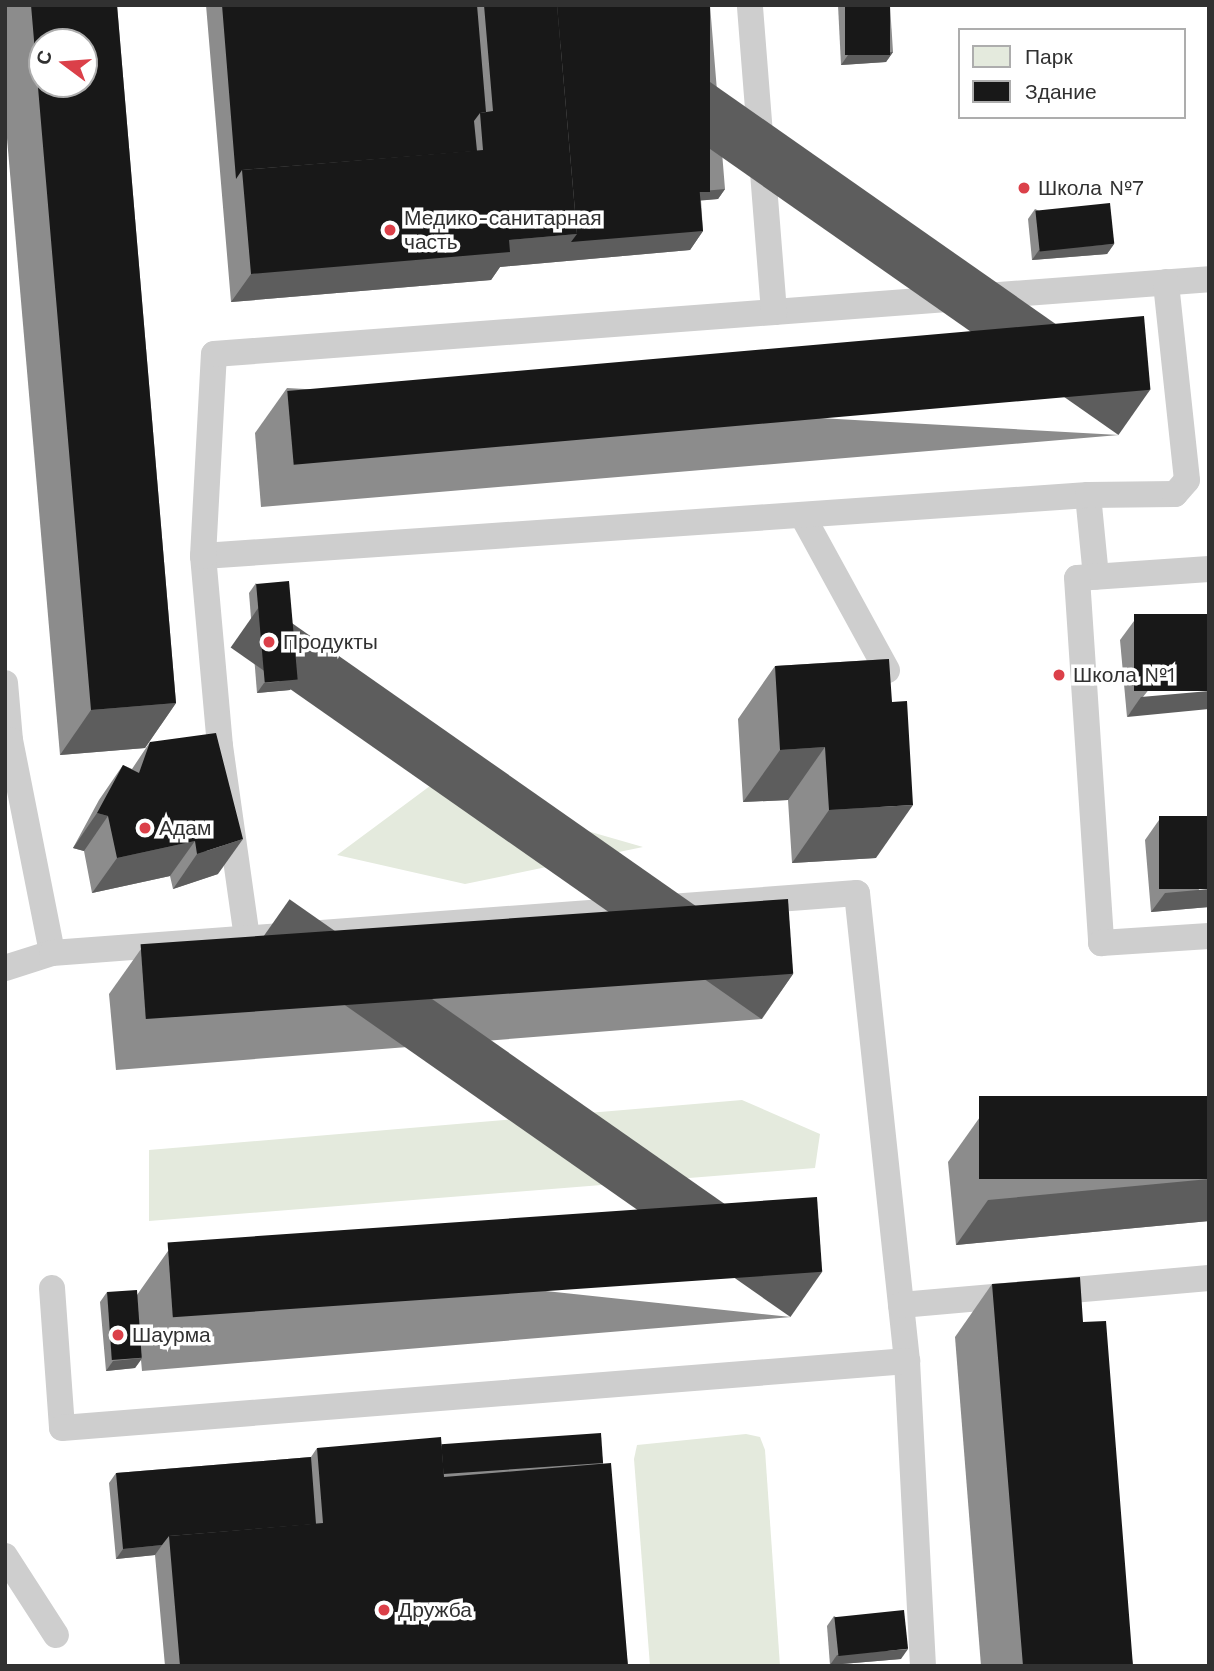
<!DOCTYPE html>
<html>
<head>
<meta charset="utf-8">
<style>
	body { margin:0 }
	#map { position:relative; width:1214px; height:1671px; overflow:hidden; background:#fff; font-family:"Work Sans",sans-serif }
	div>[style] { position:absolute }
	.green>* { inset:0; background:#e4eadd }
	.service>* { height:26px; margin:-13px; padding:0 13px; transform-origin:13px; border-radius:13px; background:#cecece }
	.wall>* { inset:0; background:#8c8c8c }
	.shaded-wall>* { inset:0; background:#5d5d5d; transform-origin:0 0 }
	.building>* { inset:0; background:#181818; transform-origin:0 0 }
	.dots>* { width:19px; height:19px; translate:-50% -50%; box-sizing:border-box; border:4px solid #fff; border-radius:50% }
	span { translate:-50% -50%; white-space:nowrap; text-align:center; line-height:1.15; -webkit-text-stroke:7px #fff; paint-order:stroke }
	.poi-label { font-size:21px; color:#313131 }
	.left { translate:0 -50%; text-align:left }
	.frame { position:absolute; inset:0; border:7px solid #313131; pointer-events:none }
	.legend { position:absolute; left:958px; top:28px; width:228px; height:91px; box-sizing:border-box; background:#fff; border:2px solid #adadad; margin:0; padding:9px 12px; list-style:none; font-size:21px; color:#313131 }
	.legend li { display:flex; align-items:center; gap:14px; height:35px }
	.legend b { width:35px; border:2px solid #adadad }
	.north { position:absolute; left:28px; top:28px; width:70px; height:70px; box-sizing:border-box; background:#fff; border:2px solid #adadad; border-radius:50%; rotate:286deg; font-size:19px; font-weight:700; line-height:28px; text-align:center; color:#313131 }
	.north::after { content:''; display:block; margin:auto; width:24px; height:32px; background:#db4049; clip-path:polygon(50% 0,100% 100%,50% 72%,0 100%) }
</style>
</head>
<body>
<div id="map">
	<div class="green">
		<div style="clip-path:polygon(434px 783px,518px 811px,643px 847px,465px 884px,337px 855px)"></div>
		<div style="clip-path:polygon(742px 1100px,820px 1134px,815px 1168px,149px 1221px,149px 1150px)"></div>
		<div style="clip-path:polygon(746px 1434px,760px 1437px,765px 1450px,780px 1666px,650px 1666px,634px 1459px,637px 1445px)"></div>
	</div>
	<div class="service">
		<div style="left:774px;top:312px;width:436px;rotate:-4.3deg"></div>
		<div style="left:1088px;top:495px;width:82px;rotate:84.4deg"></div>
		<div style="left:802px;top:515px;width:177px;rotate:61.3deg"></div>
		<div style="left:203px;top:556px;width:887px;rotate:-3.94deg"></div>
		<div style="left:1088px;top:495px;width:87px;rotate:-0.7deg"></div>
		<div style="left:1175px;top:494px;width:18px;rotate:-49deg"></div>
		<div style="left:1187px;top:480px;width:199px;rotate:-96.1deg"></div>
		<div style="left:1209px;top:569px;width:132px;rotate:176.1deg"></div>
		<div style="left:1077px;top:578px;width:366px;rotate:86.2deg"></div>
		<div style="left:1101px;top:943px;width:108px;rotate:-3.7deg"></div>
		<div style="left:5px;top:683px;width:57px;rotate:85deg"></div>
		<div style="left:10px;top:740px;width:217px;rotate:78.8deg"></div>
		<div style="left:247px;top:938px;width:194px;rotate:-98deg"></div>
		<div style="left:220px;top:746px;width:191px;rotate:-95.1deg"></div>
		<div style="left:203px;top:556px;width:202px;rotate:-86.9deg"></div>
		<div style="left:214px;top:354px;width:562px;rotate:-4.29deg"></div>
		<div style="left:774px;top:312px;width:308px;rotate:-94.5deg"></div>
		<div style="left:5px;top:968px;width:49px;rotate:-17.7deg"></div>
		<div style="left:52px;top:953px;width:807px;rotate:-4.26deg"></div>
		<div style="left:857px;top:893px;width:471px;rotate:83.9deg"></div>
		<div style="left:907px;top:1361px;width:305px;rotate:87deg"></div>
		<div style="left:52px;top:1288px;width:140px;rotate:85.9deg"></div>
		<div style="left:62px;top:1428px;width:848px;rotate:-4.53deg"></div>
		<div style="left:901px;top:1305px;width:309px;rotate:-5deg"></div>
		<div style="left:5px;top:1556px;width:94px;rotate:57.2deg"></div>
	</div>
	<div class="wall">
		<div style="clip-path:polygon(5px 5px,117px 5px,176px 703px,145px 748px,60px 755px,5px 115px)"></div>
		<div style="clip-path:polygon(206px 5px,710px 5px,725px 189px,718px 199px,701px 200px,703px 231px,690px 250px,500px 267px,491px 280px,231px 302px)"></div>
		<div style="clip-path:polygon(838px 5px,890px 5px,893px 52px,886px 62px,841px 65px)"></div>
		<div style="clip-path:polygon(1035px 209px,1114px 244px,1107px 254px,1032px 260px,1028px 219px)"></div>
		<div style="clip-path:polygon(287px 388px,1119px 435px,261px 507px,255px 433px)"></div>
		<div style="clip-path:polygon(256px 583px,297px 680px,290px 690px,257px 693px,249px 593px)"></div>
		<div style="clip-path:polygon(1209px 614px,1127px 717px,1120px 640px,1134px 621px)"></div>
		<div style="clip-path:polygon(889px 659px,876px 858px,792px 863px,788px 800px,743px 802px,738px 719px,775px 666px)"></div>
		<div style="clip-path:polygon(150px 742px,218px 874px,173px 889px,170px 876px,92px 893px,84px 851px,73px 848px,99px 800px,123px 765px,132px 769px)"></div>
		<div style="clip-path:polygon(1159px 820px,1209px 907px,1151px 912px,1145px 840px)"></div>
		<div style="clip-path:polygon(141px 949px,793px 974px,762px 1019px,116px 1070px,109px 994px)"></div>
		<div style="clip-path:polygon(1209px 1096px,1209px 1221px,956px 1245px,948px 1162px,980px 1117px)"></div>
		<div style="clip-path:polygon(168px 1251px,791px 1317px,142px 1371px,141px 1360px,135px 1368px,106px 1371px,100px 1302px,107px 1292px,137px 1295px)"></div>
		<div style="clip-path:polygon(992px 1284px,1083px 1322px,1133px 1666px,981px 1666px,955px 1337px)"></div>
		<div style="clip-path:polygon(442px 1446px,603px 1463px,628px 1666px,165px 1666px,155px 1555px,116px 1559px,109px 1483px,116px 1473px,311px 1457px,317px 1448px)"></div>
		<div style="clip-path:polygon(834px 1616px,901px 1659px,830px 1665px,827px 1626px)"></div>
	</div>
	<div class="shaded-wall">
		<div style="clip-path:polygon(893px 52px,886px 62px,841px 65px,848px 55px)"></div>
		<div style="clip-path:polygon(725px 189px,718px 199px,685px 202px,692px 192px)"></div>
		<div style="clip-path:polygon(703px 231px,690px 250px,500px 267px,491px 280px,231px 302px,251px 274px,509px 240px,577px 234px)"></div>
		<div style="clip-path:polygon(1114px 244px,1107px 254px,1032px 260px,1039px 250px)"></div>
		<div style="left:1150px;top:390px;width:55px;height:861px;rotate:125deg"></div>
		<div style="clip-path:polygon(297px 680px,290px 690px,257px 693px,264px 683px)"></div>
		<div style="clip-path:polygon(1209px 691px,1209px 709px,1127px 717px,1141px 697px)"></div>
		<div style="clip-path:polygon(176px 703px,145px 748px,60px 755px,91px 710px)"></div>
		<div style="clip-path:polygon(825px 747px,788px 800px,743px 802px,780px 750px)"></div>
		<div style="clip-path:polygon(913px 805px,876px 858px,792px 863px,829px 810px)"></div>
		<div style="clip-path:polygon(97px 813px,108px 816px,84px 851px,73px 848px)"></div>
		<div style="clip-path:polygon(243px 839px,218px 874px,173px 889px,197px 854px)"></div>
		<div style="clip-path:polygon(195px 841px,170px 876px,92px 893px,117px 858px)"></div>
		<div style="clip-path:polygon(1209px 889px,1209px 907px,1151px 912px,1165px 893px)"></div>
		<div style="left:793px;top:974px;width:55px;height:648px;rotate:125deg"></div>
		<div style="clip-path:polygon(1209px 1179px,1209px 1221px,956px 1245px,988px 1200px)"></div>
		<div style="left:822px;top:1272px;width:55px;height:650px;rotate:125deg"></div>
		<div style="clip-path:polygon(142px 1358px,135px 1368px,106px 1371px,113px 1361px)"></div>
		<div style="clip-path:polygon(162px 1545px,155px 1555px,116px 1559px,123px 1549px)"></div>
		<div style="clip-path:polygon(908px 1649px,901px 1659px,830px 1665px,837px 1655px)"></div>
	</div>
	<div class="building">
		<div style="clip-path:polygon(evenodd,31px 5px,117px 5px,176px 703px,91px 710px,31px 5px,42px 42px,84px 42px,84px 84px,42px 84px,42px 42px)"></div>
		<div style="clip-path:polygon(222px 5px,477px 5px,486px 112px,480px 113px,474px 121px,477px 151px,242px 170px,236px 179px)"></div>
		<div style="clip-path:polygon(484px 5px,557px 5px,577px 234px,509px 240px,510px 252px,251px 274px,242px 170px,483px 150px,480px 113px,493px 111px)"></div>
		<div style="clip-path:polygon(557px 5px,684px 5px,703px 231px,571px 242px,577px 234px)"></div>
		<div style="left:684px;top:5px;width:26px;height:187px"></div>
		<div style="left:845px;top:5px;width:45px;height:50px"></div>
		<div style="left:1110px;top:203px;width:41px;height:75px;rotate:84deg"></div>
		<div style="left:1144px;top:316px;width:74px;height:860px;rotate:85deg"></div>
		<div style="left:289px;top:581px;width:99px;height:33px;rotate:85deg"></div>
		<div style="left:1209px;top:614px;width:77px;height:75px;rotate:90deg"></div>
		<div style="clip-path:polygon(889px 659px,892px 702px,907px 701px,913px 805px,829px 810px,825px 747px,780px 750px,775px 666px)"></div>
		<div style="clip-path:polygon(216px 733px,243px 839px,197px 854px,195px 841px,117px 858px,108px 816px,97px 813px,123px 765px,139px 773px,150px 742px)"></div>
		<div style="left:1209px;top:816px;width:73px;height:50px;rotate:90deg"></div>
		<div style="left:788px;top:899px;width:75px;height:649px;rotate:86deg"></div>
		<div style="left:1209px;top:1096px;width:83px;height:230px;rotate:90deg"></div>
		<div style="left:817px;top:1197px;width:75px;height:651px;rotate:86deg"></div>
		<div style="clip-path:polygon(1080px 1277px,1083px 1322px,1106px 1321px,1133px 1666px,1023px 1666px,992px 1284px)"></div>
		<div style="left:137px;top:1290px;width:68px;height:30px;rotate:86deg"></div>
		<div style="left:601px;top:1433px;width:30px;height:160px;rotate:86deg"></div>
		<div style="clip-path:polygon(441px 1437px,444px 1477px,611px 1463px,628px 1666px,180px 1666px,169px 1536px,323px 1523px,317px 1448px)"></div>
		<div style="clip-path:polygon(311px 1457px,316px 1524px,169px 1536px,162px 1545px,123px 1549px,116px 1473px)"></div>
		<div style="left:904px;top:1610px;width:39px;height:70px;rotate:84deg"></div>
	</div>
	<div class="dots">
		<div style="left:1024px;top:188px;background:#db4049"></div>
		<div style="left:390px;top:230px;background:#db4049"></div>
		<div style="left:269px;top:642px;background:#db4049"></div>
		<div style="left:1059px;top:675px;background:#db4049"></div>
		<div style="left:145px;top:828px;background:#db4049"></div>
		<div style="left:118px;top:1335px;background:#db4049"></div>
		<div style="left:384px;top:1610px;background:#db4049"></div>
	</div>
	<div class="poi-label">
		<span class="left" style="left:1038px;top:188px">Школа №7</span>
		<span class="left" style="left:404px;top:230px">Медико-санитарная<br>часть</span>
		<span class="left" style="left:283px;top:642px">Продукты</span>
		<span class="left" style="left:1073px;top:675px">Школа №1</span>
		<span class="left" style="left:159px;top:828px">Адам</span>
		<span class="left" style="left:132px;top:1335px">Шаурма</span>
		<span class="left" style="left:398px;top:1610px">Дружба</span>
	</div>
	<div class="frame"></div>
	<ul class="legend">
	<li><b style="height:19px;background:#e4eadd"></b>Парк</li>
	<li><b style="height:19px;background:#181818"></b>Здание</li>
	</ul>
	<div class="north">С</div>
</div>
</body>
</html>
